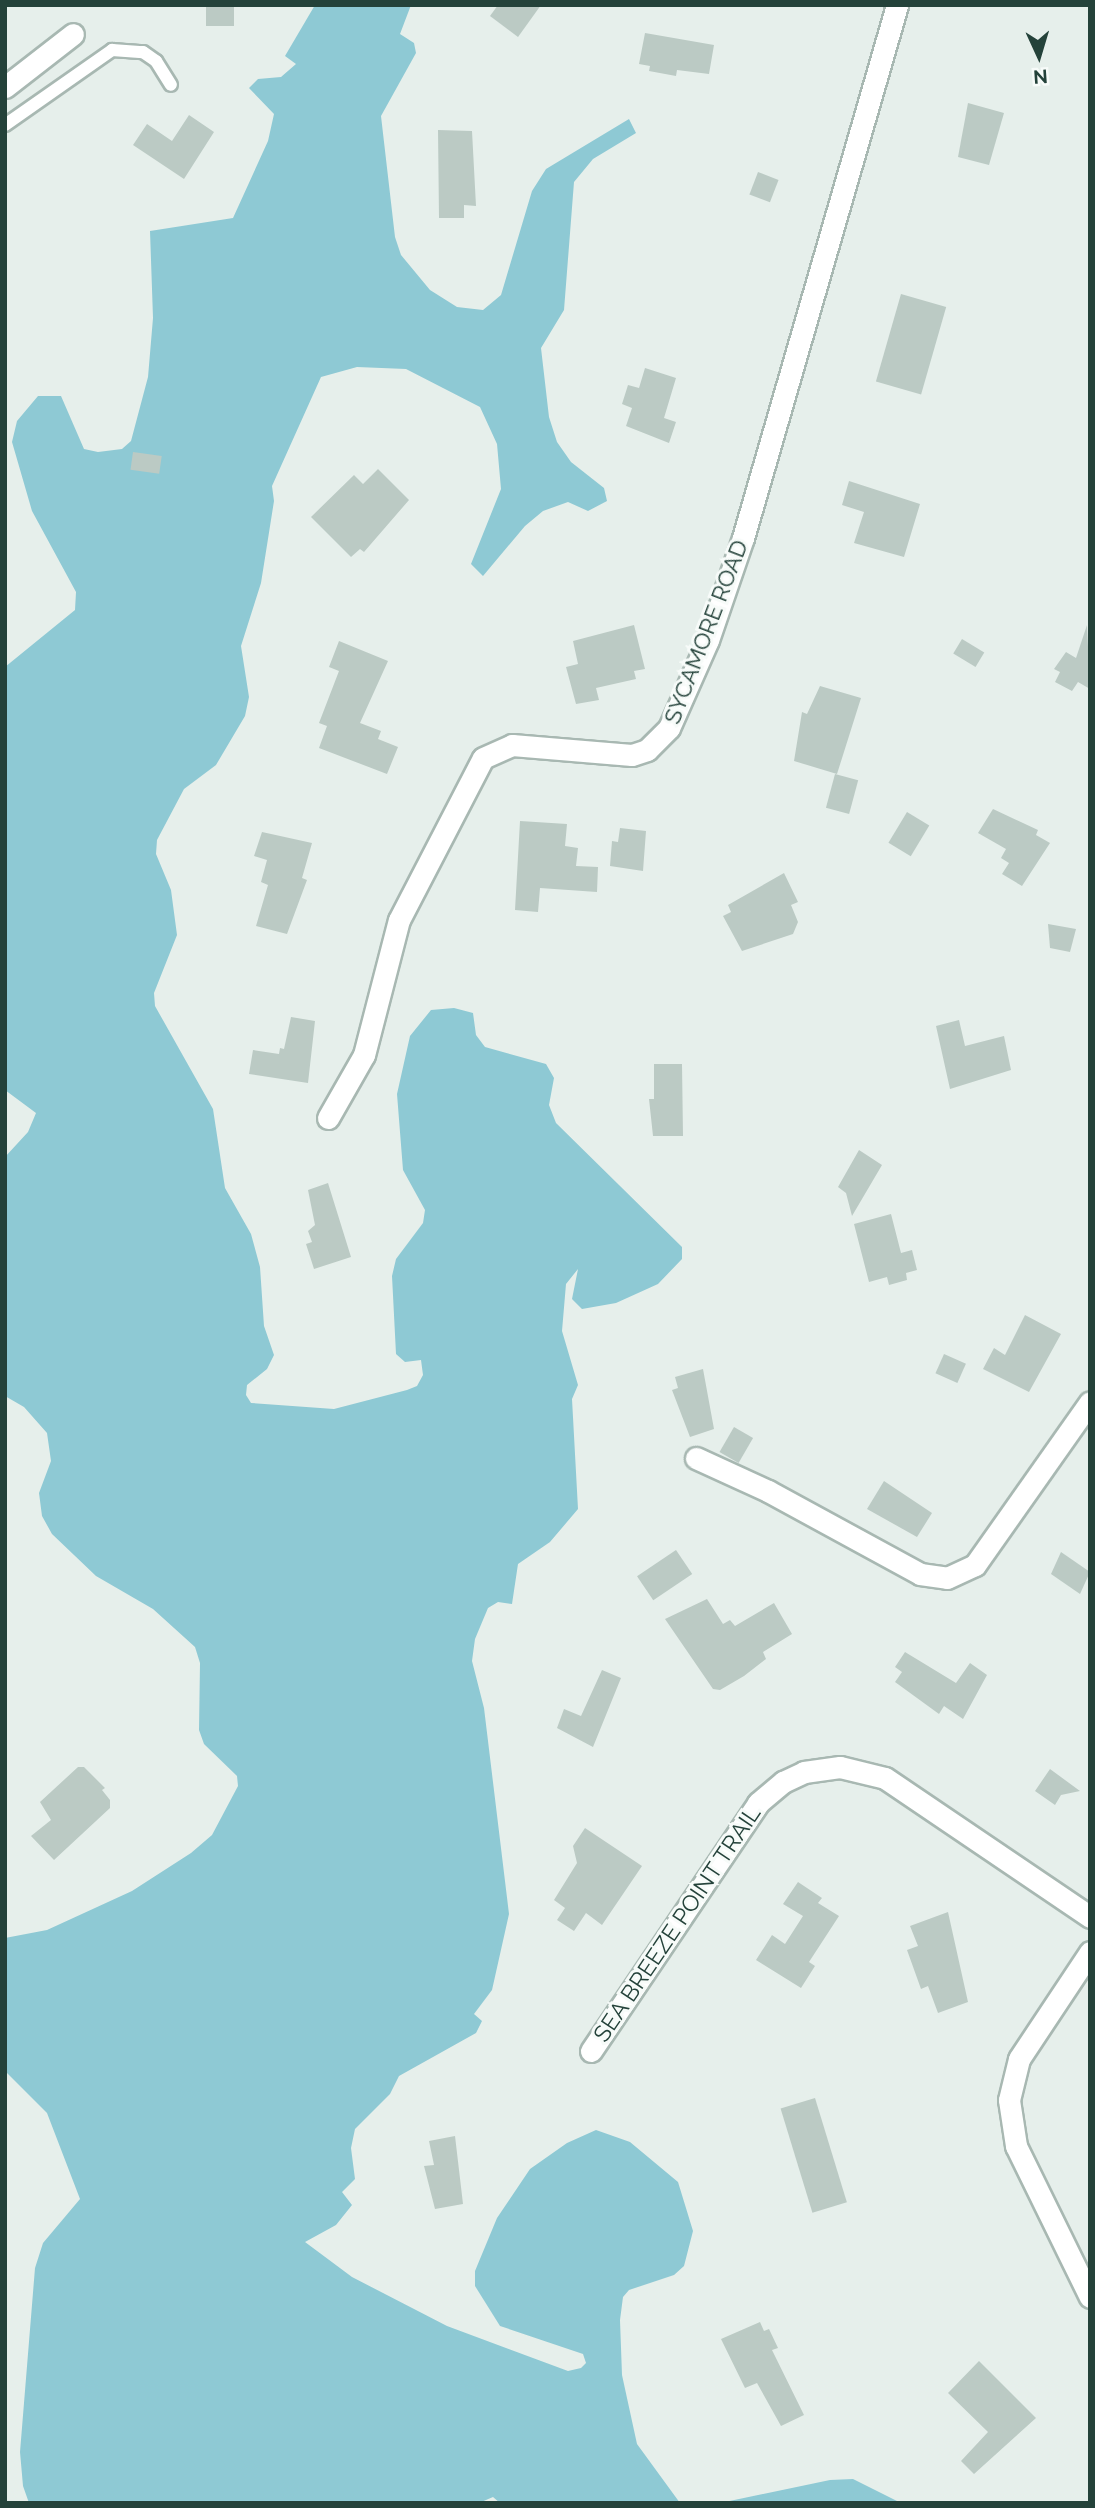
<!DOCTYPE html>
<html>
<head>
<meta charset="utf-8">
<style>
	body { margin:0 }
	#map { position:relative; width:1095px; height:2508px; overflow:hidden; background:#e6efeb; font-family:Raleway,sans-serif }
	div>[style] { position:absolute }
	.water>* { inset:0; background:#8ec9d4 }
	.building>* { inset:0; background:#bbcac4; transform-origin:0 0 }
	.roads { filter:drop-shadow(2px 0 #a8b8b2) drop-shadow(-2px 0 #a8b8b2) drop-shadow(0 2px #a8b8b2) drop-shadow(0 -2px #a8b8b2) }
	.service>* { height:12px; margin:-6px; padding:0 6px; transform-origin:6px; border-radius:6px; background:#fff }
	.minor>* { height:21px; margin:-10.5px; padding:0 10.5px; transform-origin:10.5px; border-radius:10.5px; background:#fff }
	span { translate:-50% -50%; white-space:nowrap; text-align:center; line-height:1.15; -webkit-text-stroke:6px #f7fbf9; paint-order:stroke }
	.street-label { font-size:23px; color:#24423a }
	.frame { position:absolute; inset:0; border:7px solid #24423a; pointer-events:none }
	.north { position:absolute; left:1004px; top:21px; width:70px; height:70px; -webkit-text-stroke:5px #f7fbf9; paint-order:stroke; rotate:176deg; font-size:19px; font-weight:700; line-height:28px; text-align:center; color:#24423a }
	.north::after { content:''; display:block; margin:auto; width:24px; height:32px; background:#24423a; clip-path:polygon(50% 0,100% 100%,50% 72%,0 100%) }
</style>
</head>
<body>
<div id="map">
	<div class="water">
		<div style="clip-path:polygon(315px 5px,411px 5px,400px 34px,414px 43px,416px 53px,381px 116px,395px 237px,401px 255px,430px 290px,457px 307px,483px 310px,501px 295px,532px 191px,546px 169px,629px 119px,636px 133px,593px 159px,574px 182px,564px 310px,541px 348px,549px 417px,557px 442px,571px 462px,604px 488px,607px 501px,588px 511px,568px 502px,543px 511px,525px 526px,483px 576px,471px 564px,501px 489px,497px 444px,480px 407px,406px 369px,357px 367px,321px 377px,272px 486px,274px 501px,261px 583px,241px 646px,249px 697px,245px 716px,216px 765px,184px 789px,157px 840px,156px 854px,171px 890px,177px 935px,154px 993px,155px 1006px,213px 1109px,225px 1188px,251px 1234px,260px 1267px,264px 1326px,274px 1355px,267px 1369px,247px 1385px,246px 1395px,251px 1403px,334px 1409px,407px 1390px,417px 1386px,423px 1375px,421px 1360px,405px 1362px,396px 1354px,392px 1276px,396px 1259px,423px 1223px,425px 1210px,403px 1170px,397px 1094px,410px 1036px,431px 1010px,454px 1008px,473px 1013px,476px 1035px,485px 1047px,546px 1064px,554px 1078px,549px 1105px,556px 1123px,682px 1247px,682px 1259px,658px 1284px,616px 1303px,582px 1309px,572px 1299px,578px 1269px,566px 1284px,562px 1331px,578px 1385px,572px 1399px,578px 1509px,550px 1542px,518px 1564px,512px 1604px,498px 1602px,488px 1608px,475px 1639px,472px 1661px,484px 1708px,509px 1914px,492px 1990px,474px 2014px,482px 2021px,476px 2033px,399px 2076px,390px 2094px,355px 2129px,351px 2148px,355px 2179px,342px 2192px,352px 2205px,336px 2225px,305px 2242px,352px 2277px,447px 2326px,568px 2371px,581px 2368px,586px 2363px,583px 2354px,500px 2326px,475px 2286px,475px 2271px,497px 2218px,530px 2169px,567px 2143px,596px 2130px,630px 2142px,678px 2182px,693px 2231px,684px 2266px,674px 2275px,629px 2290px,623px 2297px,620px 2320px,622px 2375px,637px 2444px,680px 2503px,500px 2503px,493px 2497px,479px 2503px,29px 2503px,23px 2486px,20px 2452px,35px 2268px,43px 2243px,80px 2199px,47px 2113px,5px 2071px,5px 1938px,47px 1930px,132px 1891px,191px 1853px,212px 1835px,238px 1786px,237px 1776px,204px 1744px,199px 1730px,200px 1663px,195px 1647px,153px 1609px,96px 1576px,52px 1534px,42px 1516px,39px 1493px,51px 1461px,47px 1433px,24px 1407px,5px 1396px,5px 1157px,28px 1132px,36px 1113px,5px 1090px,5px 667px,75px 610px,76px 592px,32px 511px,12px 442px,17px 421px,38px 396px,61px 396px,84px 449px,98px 452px,122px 449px,131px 441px,148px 377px,153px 318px,150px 231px,233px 218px,268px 141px,274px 114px,249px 88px,258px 79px,281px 77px,296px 64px,285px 56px)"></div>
		<div style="clip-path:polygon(853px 2479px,901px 2503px,720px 2503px,830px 2480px)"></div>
	</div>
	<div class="building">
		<div style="left:206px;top:5px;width:28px;height:21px"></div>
		<div style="clip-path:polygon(498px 5px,541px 5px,518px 37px,490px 16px)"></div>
		<div style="clip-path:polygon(645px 33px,714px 45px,709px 74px,677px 70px,676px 76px,649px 71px,650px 66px,639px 64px)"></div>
		<div style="clip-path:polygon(968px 103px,1004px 113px,989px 165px,958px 157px)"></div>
		<div style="clip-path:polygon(189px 115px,214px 132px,184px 179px,133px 145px,147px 124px,172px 141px)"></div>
		<div style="clip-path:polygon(438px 130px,472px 131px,476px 206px,464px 205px,464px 218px,439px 218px)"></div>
		<div style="left:758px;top:172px;width:22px;height:24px;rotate:21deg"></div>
		<div style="left:901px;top:294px;width:47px;height:91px;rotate:16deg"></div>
		<div style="clip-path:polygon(645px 368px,676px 378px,664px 418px,676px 422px,669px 443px,626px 426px,632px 408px,622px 404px,628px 385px,639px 388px)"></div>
		<div style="left:133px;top:452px;width:29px;height:18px;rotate:8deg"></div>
		<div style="clip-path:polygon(378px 469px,409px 500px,364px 552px,360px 549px,351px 557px,311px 517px,354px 475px,363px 484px)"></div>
		<div style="clip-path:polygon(849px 481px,920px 504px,904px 557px,854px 543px,864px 512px,842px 505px)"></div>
		<div style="clip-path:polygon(634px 625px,645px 669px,634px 671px,636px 679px,596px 688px,599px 700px,576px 704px,566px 667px,578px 664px,573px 641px)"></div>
		<div style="clip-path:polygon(1087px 625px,1090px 689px,1078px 682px,1072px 691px,1055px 682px,1060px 672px,1054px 669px,1066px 652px,1076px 658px)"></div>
		<div style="left:962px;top:639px;width:26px;height:17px;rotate:31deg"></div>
		<div style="clip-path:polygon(339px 641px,388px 661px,360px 723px,381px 731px,378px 739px,398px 747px,387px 774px,319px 748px,327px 726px,319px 723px,339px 671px,329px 667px)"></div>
		<div style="clip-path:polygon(820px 686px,861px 698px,837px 774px,794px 761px,802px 712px,807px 714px)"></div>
		<div style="left:835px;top:774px;width:24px;height:35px;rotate:15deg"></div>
		<div style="clip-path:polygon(993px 809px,1038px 830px,1036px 835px,1050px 843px,1022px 886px,1002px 874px,1009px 863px,1001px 858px,1006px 849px,978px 833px)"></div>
		<div style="left:907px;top:812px;width:26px;height:36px;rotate:31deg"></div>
		<div style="clip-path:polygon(520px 821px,567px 824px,565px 846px,578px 848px,576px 866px,598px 867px,597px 892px,540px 888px,538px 912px,515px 910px)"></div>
		<div style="clip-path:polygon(620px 828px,646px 831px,643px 871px,610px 866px,612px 841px,618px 842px)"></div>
		<div style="clip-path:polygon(262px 832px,312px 843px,302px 878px,307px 880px,287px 934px,256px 926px,268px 885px,261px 882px,267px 860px,254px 856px)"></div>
		<div style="clip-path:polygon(784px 873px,798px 902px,791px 905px,798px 922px,793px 934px,742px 951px,723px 916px,731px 912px,728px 905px)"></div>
		<div style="clip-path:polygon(1048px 924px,1076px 929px,1070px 952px,1050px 948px)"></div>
		<div style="clip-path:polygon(291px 1017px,315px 1021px,308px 1083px,249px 1074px,253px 1050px,279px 1054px,280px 1048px,284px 1049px)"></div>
		<div style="clip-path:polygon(959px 1020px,965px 1046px,1004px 1036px,1011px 1070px,950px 1089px,936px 1026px)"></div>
		<div style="clip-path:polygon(654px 1064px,682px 1064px,683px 1136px,653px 1136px,649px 1099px,654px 1099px)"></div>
		<div style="clip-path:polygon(859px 1150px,882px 1165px,852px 1216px,846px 1193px,838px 1187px)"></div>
		<div style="clip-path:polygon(328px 1183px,351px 1257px,314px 1269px,306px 1244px,312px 1242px,308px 1231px,315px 1225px,308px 1190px)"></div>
		<div style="clip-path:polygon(891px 1214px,901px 1253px,912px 1250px,917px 1270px,906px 1273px,907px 1280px,889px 1285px,887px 1277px,869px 1282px,854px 1224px)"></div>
		<div style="clip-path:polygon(1025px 1315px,1061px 1334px,1029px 1392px,983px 1369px,994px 1348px,1005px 1355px)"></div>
		<div style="left:944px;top:1354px;width:24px;height:21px;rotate:24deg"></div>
		<div style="clip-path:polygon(703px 1369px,714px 1429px,690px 1437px,672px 1390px,678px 1388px,675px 1377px)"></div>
		<div style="left:734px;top:1427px;width:22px;height:29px;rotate:30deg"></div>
		<div style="clip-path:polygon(884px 1481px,932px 1513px,917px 1537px,867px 1509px)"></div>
		<div style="left:676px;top:1550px;width:29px;height:47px;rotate:56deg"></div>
		<div style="clip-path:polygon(1061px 1552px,1090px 1572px,1080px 1594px,1051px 1574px)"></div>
		<div style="clip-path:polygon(707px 1599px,723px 1624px,730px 1620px,735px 1626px,774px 1603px,792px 1634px,763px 1652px,766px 1659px,744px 1676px,720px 1690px,713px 1689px,665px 1619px)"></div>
		<div style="clip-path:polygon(905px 1652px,956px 1683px,970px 1663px,987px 1675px,963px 1719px,944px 1706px,939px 1714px,895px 1682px,902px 1672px,895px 1667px)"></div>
		<div style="clip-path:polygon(602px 1670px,621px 1678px,593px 1747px,557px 1728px,564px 1709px,581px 1716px)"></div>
		<div style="clip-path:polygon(78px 1767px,84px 1767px,105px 1788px,102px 1790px,110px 1800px,110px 1808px,54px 1860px,31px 1836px,51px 1820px,40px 1802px)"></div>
		<div style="clip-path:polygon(1050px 1769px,1080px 1791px,1061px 1795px,1055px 1805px,1035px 1791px)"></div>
		<div style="clip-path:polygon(585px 1828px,642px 1866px,602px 1925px,586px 1913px,574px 1931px,557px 1920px,565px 1908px,554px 1900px,577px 1863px,573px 1846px)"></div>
		<div style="clip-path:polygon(798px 1882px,822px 1898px,818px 1903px,839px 1916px,809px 1962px,815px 1966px,801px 1988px,756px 1960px,772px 1935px,785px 1944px,803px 1916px,783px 1904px)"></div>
		<div style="clip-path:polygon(948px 1912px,968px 2002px,938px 2013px,928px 1986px,921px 1989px,907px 1950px,918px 1946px,910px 1926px)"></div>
		<div style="left:815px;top:2098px;width:109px;height:36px;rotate:73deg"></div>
		<div style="clip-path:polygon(455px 2136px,463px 2204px,435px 2209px,424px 2166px,434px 2165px,429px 2141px)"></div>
		<div style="clip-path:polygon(760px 2322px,764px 2331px,769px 2329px,778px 2348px,772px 2350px,804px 2415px,781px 2426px,757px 2383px,745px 2388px,721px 2339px)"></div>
		<div style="clip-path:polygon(979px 2361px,1036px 2418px,974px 2474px,961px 2461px,988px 2432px,948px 2393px)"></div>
	</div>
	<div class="roads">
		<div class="service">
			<div style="left:5px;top:125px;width:131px;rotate:-35deg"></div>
			<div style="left:112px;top:50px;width:31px;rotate:4deg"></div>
			<div style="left:143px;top:52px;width:16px;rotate:35deg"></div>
			<div style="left:156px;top:61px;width:28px;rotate:58deg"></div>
		</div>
		<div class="minor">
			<div style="left:5px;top:87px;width:86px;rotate:-37.9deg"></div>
			<div style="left:328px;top:1118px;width:73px;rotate:-60.3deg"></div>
			<div style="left:364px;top:1055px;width:139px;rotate:-75.5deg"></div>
			<div style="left:399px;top:920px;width:182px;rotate:-62.6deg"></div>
			<div style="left:483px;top:758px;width:32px;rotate:-24deg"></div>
			<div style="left:512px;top:745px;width:120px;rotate:4.8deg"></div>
			<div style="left:632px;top:755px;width:16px;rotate:-18deg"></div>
			<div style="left:647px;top:750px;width:31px;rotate:-45deg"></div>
			<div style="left:669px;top:728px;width:96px;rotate:-66.1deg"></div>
			<div style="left:708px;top:640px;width:108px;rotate:-71.1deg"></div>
			<div style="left:743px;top:538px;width:555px;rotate:-73.88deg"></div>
			<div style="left:696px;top:1458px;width:79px;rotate:24.6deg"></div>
			<div style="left:768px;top:1491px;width:173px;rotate:28.6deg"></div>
			<div style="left:920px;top:1574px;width:27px;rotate:8deg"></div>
			<div style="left:947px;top:1578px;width:31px;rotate:-25deg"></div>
			<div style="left:975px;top:1565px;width:199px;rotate:-54.8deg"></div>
			<div style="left:1090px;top:1952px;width:128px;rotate:123.6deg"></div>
			<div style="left:1019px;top:2059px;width:42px;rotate:103.7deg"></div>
			<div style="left:1009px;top:2100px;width:47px;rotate:81.3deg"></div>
			<div style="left:1016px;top:2146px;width:168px;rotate:63.9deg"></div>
			<div style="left:591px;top:2051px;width:299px;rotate:-56deg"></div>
			<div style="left:758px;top:1803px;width:33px;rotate:-40deg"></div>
			<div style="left:783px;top:1782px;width:23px;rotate:-25deg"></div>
			<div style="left:804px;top:1772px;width:36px;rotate:-8deg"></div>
			<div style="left:840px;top:1767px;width:46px;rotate:13.7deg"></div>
			<div style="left:885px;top:1778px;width:248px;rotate:34.1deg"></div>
		</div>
	</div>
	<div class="street-label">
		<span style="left:706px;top:632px;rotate:-69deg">SYCAMORE ROAD</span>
		<span style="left:677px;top:1924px;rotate:-56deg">SEA BREEZE POINT TRAIL</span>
	</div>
	<div class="frame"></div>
	<div class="north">N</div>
</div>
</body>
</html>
